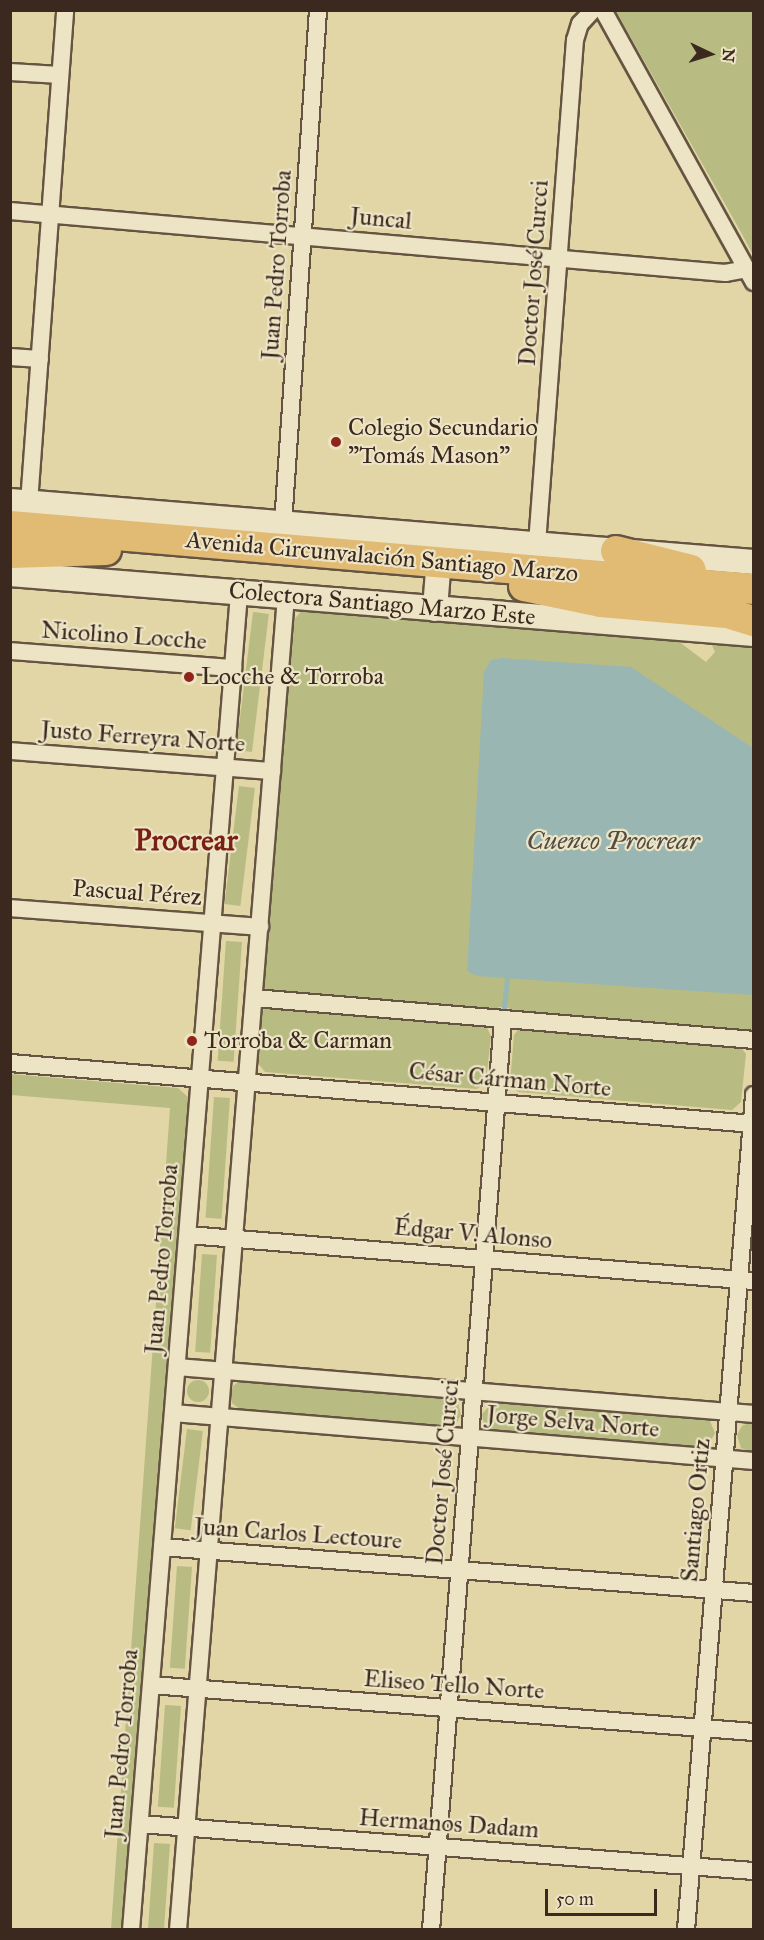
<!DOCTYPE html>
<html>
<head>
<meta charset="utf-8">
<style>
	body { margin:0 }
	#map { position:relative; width:764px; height:1940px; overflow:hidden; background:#e2d5a6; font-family:"IM FELL Great Primer",serif }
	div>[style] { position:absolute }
	.green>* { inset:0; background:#b8bc83; transform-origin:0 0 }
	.round { border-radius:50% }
	.water>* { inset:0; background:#99b6b3 }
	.stream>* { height:4.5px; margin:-2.25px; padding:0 2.25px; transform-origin:2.25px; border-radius:2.25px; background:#99b6b3 }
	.roads { filter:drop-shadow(2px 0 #655441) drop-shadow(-2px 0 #655441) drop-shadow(0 2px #655441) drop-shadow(0 -2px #655441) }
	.street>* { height:16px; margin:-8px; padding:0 8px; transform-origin:8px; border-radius:8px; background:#ece4c5 }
	.secondary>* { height:24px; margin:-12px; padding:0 12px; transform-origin:12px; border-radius:12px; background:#ece4c5 }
	.highway>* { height:30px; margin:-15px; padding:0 15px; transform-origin:15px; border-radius:15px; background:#e1ba73 }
	.dots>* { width:16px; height:16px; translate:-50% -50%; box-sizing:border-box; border:3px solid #ece4c5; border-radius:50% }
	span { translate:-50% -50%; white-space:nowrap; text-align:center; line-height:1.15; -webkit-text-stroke:4.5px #ece4c5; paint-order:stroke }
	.street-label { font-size:24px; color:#3b291f }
	.poi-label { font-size:24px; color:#3b291f }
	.left { translate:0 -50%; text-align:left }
	.water-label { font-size:26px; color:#524c44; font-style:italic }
	.district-label { font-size:30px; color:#7a1f14; font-weight:700 }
	.frame { position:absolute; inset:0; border:12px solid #3b291f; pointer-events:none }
	.north { position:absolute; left:680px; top:24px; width:60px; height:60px; -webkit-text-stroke:4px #ece4c5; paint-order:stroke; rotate:94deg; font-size:16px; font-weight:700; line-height:24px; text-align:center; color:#3b291f }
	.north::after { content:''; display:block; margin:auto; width:21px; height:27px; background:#3b291f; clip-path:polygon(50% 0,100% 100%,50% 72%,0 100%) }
	.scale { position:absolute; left:545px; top:1889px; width:112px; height:27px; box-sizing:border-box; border:3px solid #3b291f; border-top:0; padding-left:8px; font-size:18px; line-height:21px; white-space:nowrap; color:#3b291f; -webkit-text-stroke:4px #ece4c5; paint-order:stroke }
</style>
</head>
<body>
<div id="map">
	<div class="green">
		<div style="clip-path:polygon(616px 11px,753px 12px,753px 255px,742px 234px)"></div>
		<div style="clip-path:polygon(303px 609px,674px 638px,706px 662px,715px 652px,710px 641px,753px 644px,754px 1029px,747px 1035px,515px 1015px,509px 1008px,499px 1007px,492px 1013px,266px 990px,263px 981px,293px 621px)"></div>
		<div style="left:253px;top:612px;width:16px;height:139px;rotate:7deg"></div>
		<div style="left:239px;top:786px;width:16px;height:119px;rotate:7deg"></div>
		<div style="left:226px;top:941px;width:16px;height:120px;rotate:4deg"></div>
		<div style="clip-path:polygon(265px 1007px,485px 1024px,491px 1036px,486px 1081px,477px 1089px,265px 1072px,257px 1062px,260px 1016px)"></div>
		<div style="clip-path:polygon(520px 1027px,740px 1046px,746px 1054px,741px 1102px,732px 1110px,518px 1092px,510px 1083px,514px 1035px)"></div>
		<div style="clip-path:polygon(10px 1074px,178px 1088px,189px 1098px,124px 1929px,111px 1929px,170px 1108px,11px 1095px)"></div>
		<div style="left:214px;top:1097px;width:16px;height:121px;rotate:4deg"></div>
		<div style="left:202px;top:1254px;width:15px;height:98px;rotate:4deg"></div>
		<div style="clip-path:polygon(241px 1380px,450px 1396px,458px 1403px,461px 1415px,456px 1424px,444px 1428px,242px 1411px,232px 1403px,230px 1396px,233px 1386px)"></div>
		<div class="round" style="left:187px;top:1380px;width:22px;height:22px"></div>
		<div style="clip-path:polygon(494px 1401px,701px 1417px,710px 1421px,715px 1433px,708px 1446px,698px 1449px,494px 1432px,484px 1425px,482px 1414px)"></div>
		<div style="clip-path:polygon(753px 1421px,753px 1453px,741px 1448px,737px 1435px,742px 1426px)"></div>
		<div style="left:187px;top:1429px;width:16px;height:100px;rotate:7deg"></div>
		<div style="left:177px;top:1566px;width:15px;height:102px;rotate:4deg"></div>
		<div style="left:165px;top:1705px;width:16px;height:102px;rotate:4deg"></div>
		<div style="left:154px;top:1843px;width:16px;height:86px;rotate:4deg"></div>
	</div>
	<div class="water">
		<div style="clip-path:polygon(502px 658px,631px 667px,753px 748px,753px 995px,477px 976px,467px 971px,484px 672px,491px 660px)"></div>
	</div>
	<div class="stream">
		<div style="left:503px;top:1017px;width:39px;rotate:-84deg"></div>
	</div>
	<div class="roads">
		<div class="street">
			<div style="left:603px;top:10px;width:311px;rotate:61deg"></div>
			<div style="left:10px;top:72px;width:50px;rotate:3.4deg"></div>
			<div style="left:10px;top:211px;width:718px;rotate:4.96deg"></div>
			<div style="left:725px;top:273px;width:22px;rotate:-10deg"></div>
			<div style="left:10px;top:357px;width:30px;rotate:4deg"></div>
			<div style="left:29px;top:503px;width:494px;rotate:-85.8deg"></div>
			<div style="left:283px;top:524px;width:515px;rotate:-86.1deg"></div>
			<div style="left:537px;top:544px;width:505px;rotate:-85.69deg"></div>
			<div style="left:575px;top:40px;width:17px;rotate:-73deg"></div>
			<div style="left:580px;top:24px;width:19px;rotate:-47deg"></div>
			<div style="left:10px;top:651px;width:224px;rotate:4.4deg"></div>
			<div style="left:10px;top:751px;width:263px;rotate:4.4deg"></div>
			<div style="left:10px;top:908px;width:251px;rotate:4.3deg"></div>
			<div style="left:254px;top:998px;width:502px;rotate:4.8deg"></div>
			<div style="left:10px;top:1063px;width:746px;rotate:4.69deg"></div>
			<div style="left:188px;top:1235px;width:568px;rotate:4.65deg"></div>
			<div style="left:177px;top:1367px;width:579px;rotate:4.66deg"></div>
			<div style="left:173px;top:1413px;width:583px;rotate:4.72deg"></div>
			<div style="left:162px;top:1547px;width:594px;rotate:4.44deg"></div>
			<div style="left:151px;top:1685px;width:605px;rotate:4.46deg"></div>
			<div style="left:140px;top:1824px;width:616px;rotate:4.38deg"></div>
			<div style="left:131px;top:1930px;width:1341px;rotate:-85.38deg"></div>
			<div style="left:178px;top:1930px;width:1337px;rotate:-85.37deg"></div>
			<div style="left:431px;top:1930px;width:914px;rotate:-85.48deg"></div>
			<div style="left:686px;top:1930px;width:838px;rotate:-85.34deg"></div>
		</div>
		<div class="secondary">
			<div style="left:10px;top:501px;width:746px;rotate:4.69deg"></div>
			<div style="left:10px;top:574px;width:746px;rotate:4.61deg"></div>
			<div style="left:435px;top:609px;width:64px;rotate:-85.5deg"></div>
		</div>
		<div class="highway">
			<div style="left:10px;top:526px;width:747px;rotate:4.84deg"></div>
			<div style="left:616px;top:551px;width:77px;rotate:14.2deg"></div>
			<div style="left:10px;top:553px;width:96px;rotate:-1.8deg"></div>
			<div style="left:524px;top:586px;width:79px;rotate:11.7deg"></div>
			<div style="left:601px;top:602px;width:126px;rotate:5deg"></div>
			<div style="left:727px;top:613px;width:28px;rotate:17deg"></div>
		</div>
	</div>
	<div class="dots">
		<div style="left:336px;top:442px;background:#8f2418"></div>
		<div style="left:189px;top:677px;background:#8f2418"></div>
		<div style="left:192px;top:1041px;background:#8f2418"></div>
	</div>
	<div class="street-label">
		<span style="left:381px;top:219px;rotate:5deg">Juncal</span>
		<span style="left:277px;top:265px;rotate:-86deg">Juan Pedro Torroba</span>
		<span style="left:534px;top:273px;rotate:-86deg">Doctor José Curcci</span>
		<span style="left:382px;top:557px;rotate:5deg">Avenida Circunvalación Santiago Marzo</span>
		<span style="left:382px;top:604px;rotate:5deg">Colectora Santiago Marzo Este</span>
		<span style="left:124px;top:636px;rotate:4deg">Nicolino Locche</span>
		<span style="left:143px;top:737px;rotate:4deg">Justo Ferreyra Norte</span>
		<span style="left:137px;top:893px;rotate:4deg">Pascual Pérez</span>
		<span style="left:510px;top:1080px;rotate:5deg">César Cárman Norte</span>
		<span style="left:473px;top:1234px;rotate:5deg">Édgar V. Alonso</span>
		<span style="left:162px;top:1259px;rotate:-85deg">Juan Pedro Torroba</span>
		<span style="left:573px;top:1422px;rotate:5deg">Jorge Selva Norte</span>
		<span style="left:443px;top:1472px;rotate:-85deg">Doctor José Curcci</span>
		<span style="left:696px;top:1510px;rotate:-85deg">Santiago Ortiz</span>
		<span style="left:298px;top:1534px;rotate:4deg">Juan Carlos Lectoure</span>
		<span style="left:454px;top:1685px;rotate:4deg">Eliseo Tello Norte</span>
		<span style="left:122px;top:1744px;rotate:-85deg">Juan Pedro Torroba</span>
		<span style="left:449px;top:1824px;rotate:4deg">Hermanos Dadam</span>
	</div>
	<div class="poi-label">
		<span class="left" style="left:348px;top:442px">Colegio Secundario<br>"Tomás Mason"</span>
		<span class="left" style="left:201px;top:677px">Locche &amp; Torroba</span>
		<span class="left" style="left:204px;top:1041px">Torroba &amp; Carman</span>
	</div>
	<div class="water-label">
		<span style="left:613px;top:841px">Cuenco Procrear</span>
	</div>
	<div class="district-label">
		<span style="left:186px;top:840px">Procrear</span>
	</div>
	<div class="frame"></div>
	<div class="north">N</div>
	<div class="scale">50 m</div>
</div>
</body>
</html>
